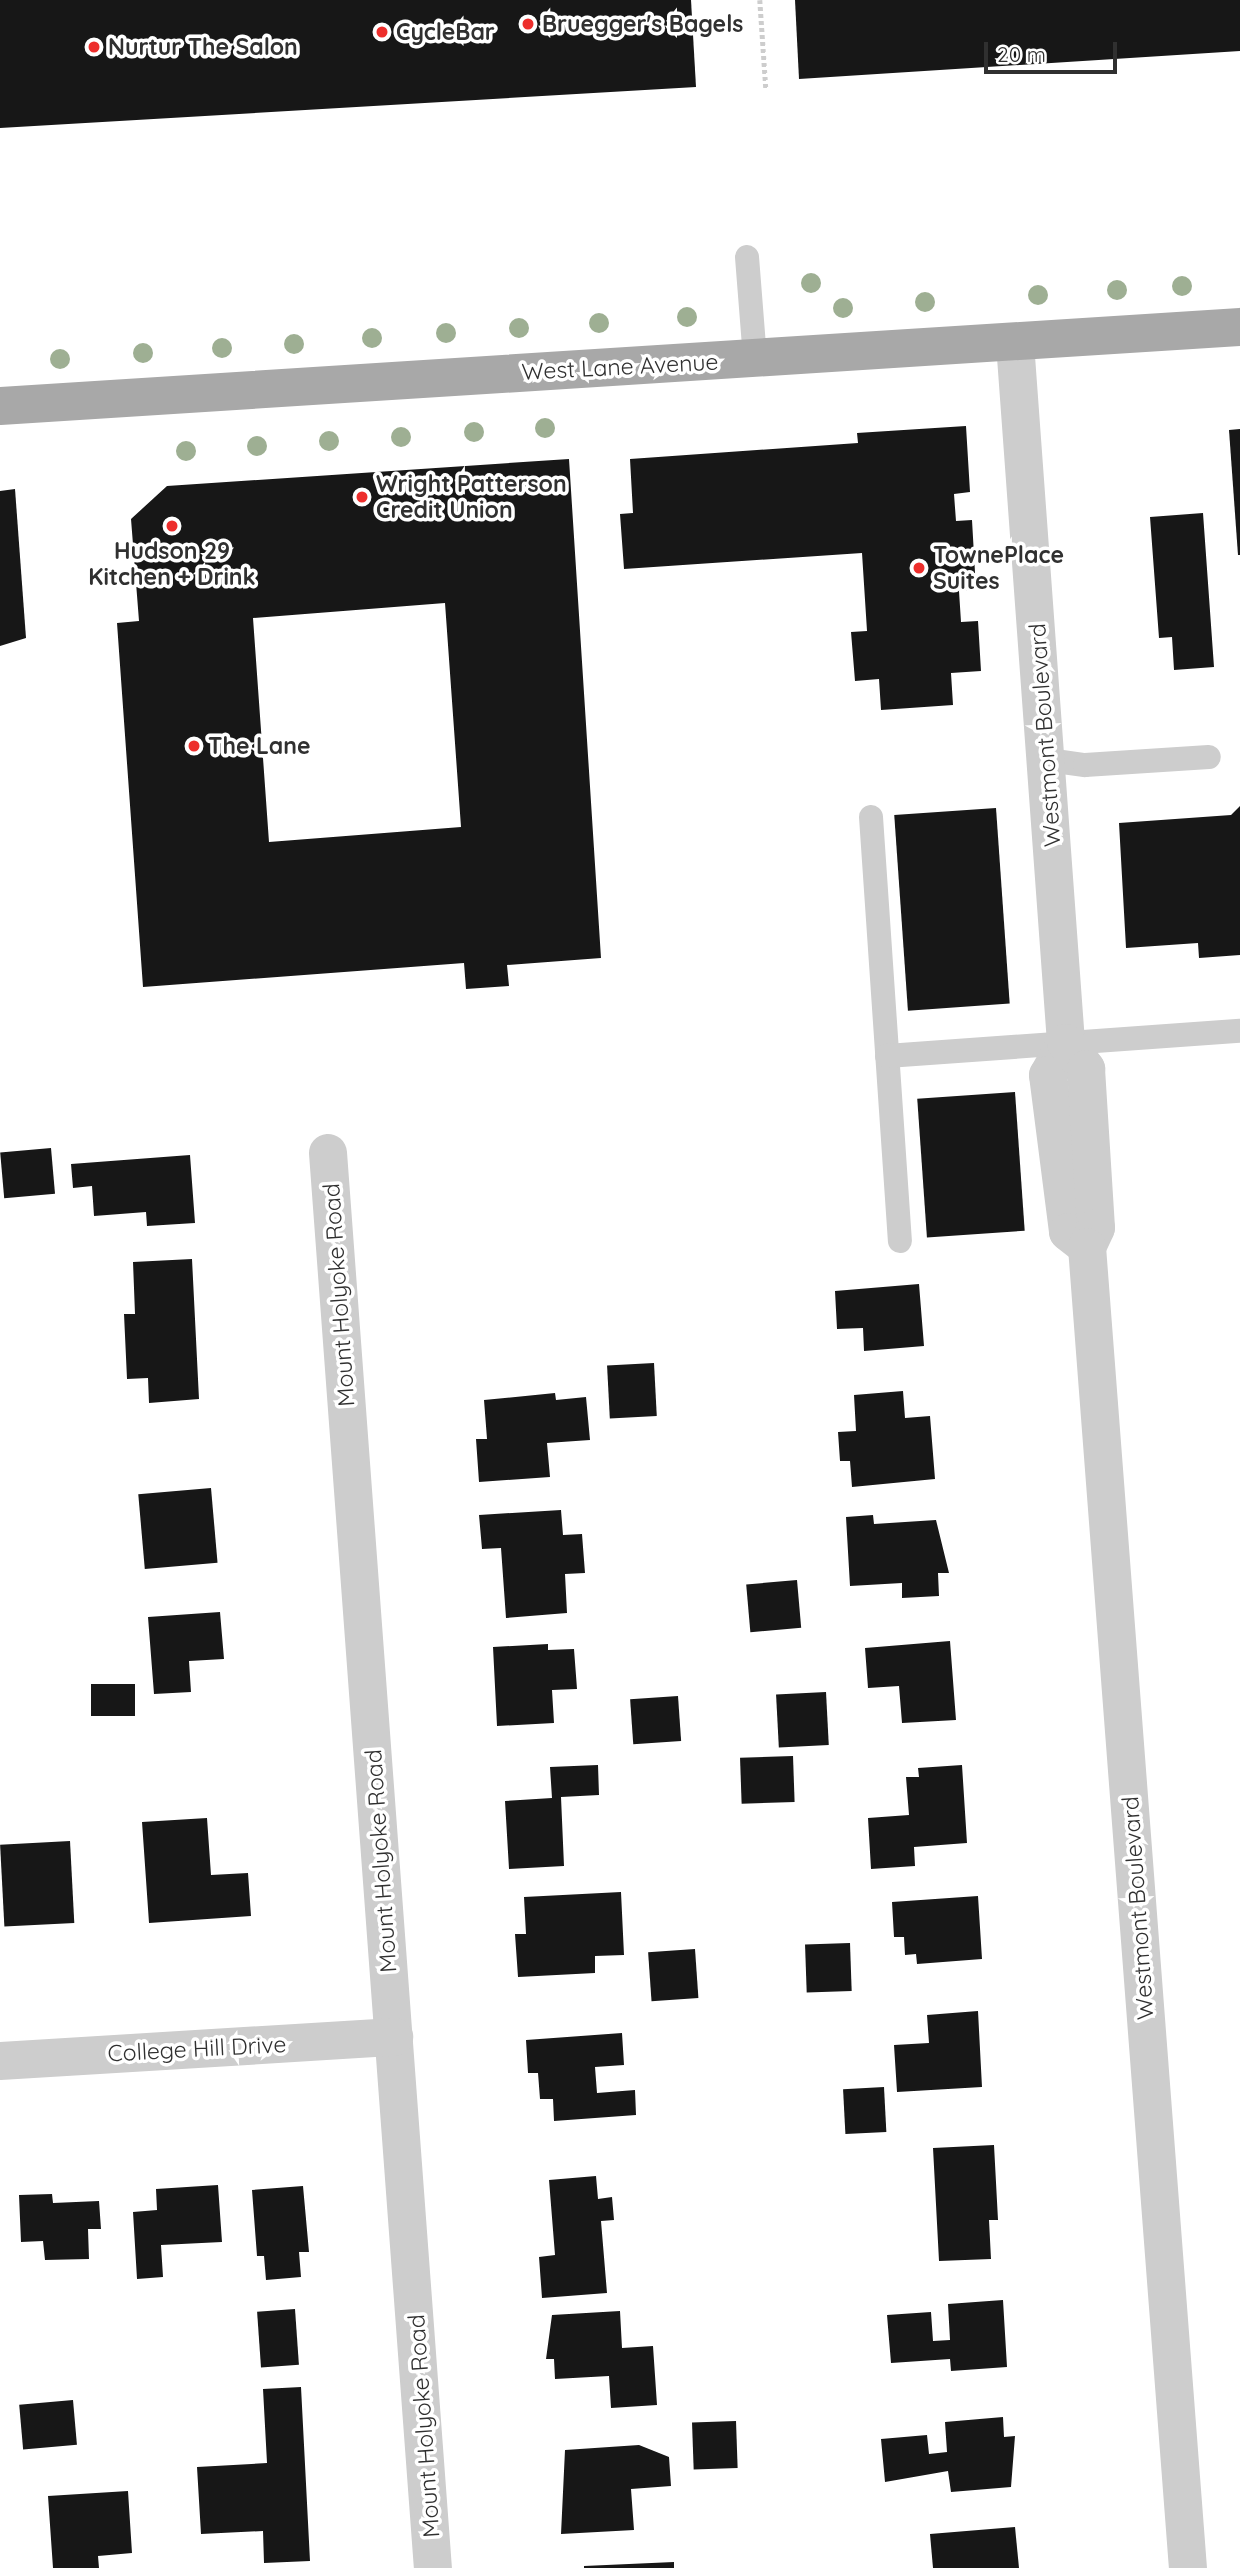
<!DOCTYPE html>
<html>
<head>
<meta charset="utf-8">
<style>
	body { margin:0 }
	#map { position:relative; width:1240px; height:2568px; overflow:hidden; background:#fff; font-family:Quicksand,sans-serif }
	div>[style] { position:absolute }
	.building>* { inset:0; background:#171717; transform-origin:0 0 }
	.path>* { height:4.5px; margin-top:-2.25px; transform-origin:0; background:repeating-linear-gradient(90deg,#cdcdcd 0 3.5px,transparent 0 7px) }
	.lane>* { height:24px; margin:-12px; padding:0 12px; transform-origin:12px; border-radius:12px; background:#cdcdcd }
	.street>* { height:38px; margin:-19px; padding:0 19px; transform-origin:19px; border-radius:19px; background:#cdcdcd }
	.primary>* { height:38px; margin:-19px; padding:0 19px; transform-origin:19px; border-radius:19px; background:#a8a8a8 }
	.trees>* { width:20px; height:20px; margin:-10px; border-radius:50%; background:#9eaf93 }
	.dots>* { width:19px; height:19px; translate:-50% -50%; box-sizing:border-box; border:4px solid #fff; border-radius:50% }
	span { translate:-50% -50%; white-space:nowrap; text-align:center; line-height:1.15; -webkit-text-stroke:7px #fff; paint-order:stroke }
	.poi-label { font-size:23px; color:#303030; font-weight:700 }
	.left { translate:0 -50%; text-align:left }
	.street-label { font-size:23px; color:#303030 }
	.scale { position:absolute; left:984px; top:42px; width:133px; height:32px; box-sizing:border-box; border:4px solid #303030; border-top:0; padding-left:9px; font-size:21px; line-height:24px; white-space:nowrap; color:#303030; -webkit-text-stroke:5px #fff; paint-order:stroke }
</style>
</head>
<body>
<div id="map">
	<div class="building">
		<div style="clip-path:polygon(0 0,691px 0,696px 87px,0 128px)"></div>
		<div style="clip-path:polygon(795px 0,1240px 0,1240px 51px,799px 79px)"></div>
		<div style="clip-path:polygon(966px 426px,970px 492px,954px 494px,956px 521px,972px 520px,976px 590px,959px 591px,961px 622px,978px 621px,981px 671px,951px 673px,953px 705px,881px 710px,879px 679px,855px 681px,851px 632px,867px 631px,862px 553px,624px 569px,620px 514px,633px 513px,630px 459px,858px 443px,857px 433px)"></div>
		<div style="clip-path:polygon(1240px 429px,1240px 555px,1238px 555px,1229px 430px)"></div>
		<div style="clip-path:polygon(evenodd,569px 459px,601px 958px,507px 965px,509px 986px,466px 989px,464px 963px,143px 987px,117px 623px,139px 621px,131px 519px,167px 486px,569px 459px,445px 603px,461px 827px,269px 842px,253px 618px,445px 603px)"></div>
		<div style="clip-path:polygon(15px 489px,26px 638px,0 646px,0 491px)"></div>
		<div style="clip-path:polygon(1203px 513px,1214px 667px,1174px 670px,1172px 637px,1159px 638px,1150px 517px)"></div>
		<div style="clip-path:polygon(1240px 806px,1240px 955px,1199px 958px,1198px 943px,1126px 948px,1119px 823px,1231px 815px)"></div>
		<div style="left:996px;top:808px;width:196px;height:102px;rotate:86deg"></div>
		<div style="left:1015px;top:1092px;width:139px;height:98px;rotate:86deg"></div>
		<div style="left:51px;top:1148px;width:46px;height:51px;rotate:85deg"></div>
		<div style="clip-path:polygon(190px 1155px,195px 1223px,147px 1226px,146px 1212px,94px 1216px,92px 1186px,73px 1188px,71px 1164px)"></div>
		<div style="clip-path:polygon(192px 1259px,199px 1399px,149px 1403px,148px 1378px,127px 1379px,124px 1314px,135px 1314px,133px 1262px)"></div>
		<div style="clip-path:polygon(919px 1284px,924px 1346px,864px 1351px,863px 1328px,837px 1329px,835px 1291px)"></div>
		<div style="left:654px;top:1363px;width:53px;height:47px;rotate:87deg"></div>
		<div style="clip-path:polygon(903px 1391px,905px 1418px,930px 1416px,935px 1479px,852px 1487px,850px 1461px,840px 1461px,838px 1432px,856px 1431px,854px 1395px)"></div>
		<div style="clip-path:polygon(555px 1393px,556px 1400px,586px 1397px,590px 1440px,547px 1443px,550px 1477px,479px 1482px,476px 1439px,487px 1439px,484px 1400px)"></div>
		<div style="left:211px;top:1488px;width:75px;height:73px;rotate:85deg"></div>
		<div style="clip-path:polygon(561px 1510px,563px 1535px,582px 1534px,585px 1573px,565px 1574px,567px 1613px,506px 1618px,501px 1548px,482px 1549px,479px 1515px)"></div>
		<div style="clip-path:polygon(873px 1515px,874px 1524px,936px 1520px,949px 1573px,938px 1573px,939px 1596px,902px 1598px,902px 1583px,850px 1586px,846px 1517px)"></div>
		<div style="left:797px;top:1580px;width:48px;height:51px;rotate:85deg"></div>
		<div style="clip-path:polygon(220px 1612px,224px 1659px,189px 1661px,191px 1692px,154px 1694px,148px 1617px)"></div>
		<div style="clip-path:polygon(950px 1641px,956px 1720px,902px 1723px,899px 1686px,868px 1688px,865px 1648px)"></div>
		<div style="clip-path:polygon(548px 1644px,548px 1650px,574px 1649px,577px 1689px,552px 1690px,554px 1723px,497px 1726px,493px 1647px)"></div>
		<div style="left:135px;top:1684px;width:32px;height:44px;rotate:90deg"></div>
		<div style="left:826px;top:1692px;width:53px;height:50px;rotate:87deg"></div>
		<div style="left:678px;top:1696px;width:45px;height:48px;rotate:86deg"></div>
		<div style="left:793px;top:1756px;width:46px;height:53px;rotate:88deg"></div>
		<div style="clip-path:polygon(598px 1765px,599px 1795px,561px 1797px,564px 1866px,509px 1869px,505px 1801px,552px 1798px,550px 1767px)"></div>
		<div style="clip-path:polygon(962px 1765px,967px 1843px,914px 1847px,915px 1866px,871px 1869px,868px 1818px,909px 1815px,906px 1777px,919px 1777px,918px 1768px)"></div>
		<div style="clip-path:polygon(207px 1818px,211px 1875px,248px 1873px,251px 1916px,149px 1923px,142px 1822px)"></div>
		<div style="left:70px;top:1841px;width:82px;height:70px;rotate:87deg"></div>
		<div style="clip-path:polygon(621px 1892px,624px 1955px,595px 1956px,595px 1973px,518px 1977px,515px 1934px,526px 1934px,524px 1897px)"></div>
		<div style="clip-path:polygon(978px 1896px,982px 1959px,917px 1964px,916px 1954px,905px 1955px,904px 1937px,894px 1937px,892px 1902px)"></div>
		<div style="left:850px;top:1943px;width:48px;height:45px;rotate:88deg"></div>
		<div style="left:695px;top:1949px;width:49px;height:47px;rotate:86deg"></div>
		<div style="clip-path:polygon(978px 2011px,982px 2087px,897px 2092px,894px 2045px,929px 2043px,927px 2015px)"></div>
		<div style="clip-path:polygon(622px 2033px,624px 2065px,595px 2067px,597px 2093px,635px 2090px,636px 2115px,554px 2121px,553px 2099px,540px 2099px,538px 2073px,528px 2073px,526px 2040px)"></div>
		<div style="left:884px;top:2087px;width:45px;height:41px;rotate:87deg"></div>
		<div style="clip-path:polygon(994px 2145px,998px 2220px,989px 2220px,991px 2259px,939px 2261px,933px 2148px)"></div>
		<div style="clip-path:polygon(596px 2176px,598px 2199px,612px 2197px,614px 2220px,601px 2221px,607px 2293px,542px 2298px,539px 2257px,555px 2255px,549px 2180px)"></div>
		<div style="clip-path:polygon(218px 2185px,222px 2242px,161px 2245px,163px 2277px,137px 2279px,133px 2212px,157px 2210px,156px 2189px)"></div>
		<div style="clip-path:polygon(303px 2186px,309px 2252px,299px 2252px,301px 2277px,266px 2280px,264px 2256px,257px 2256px,252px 2190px)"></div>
		<div style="clip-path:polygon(52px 2194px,53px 2203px,99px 2201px,101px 2229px,88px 2229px,89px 2259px,45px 2260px,43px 2241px,21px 2242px,19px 2195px)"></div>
		<div style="clip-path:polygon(1003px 2300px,1007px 2367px,951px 2371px,950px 2359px,891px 2363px,887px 2315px,931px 2312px,933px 2341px,950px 2340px,948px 2304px)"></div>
		<div style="left:295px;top:2309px;width:56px;height:38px;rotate:86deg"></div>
		<div style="clip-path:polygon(620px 2311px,622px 2348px,653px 2346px,657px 2405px,611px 2408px,609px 2376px,555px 2379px,554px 2359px,546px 2359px,552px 2315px)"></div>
		<div style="clip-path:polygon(301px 2387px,310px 2561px,264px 2563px,263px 2531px,201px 2534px,197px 2467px,267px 2463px,263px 2389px)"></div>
		<div style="left:73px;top:2400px;width:45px;height:54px;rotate:85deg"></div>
		<div style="clip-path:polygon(1003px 2417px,1004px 2437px,1015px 2436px,1011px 2487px,951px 2492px,948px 2471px,885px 2482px,881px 2439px,927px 2435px,929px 2454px,947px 2452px,945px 2422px)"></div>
		<div style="left:736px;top:2421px;width:47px;height:44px;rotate:88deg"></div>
		<div style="clip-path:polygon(639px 2445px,669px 2457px,671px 2486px,631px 2489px,634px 2530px,561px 2534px,565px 2450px)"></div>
		<div style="clip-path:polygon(128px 2491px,132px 2553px,98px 2556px,99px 2568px,53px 2568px,48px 2496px)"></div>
		<div style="clip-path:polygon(1015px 2527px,1019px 2568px,933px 2568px,930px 2534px)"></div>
		<div style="clip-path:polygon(674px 2562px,674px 2568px,584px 2568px,584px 2566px)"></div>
	</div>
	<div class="path">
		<div style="left:760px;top:0;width:89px;rotate:86.1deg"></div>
	</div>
	<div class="lane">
		<div style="left:747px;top:257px;width:102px;rotate:85.5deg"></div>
		<div style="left:1048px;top:760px;width:37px;rotate:8deg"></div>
		<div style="left:1085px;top:765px;width:124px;rotate:-3.7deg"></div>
		<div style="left:871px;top:817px;width:425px;rotate:86.1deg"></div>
		<div style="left:887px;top:1056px;width:354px;rotate:-4.1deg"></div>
	</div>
	<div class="street">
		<div style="left:1015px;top:343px;width:702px;rotate:85.83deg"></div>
		<div style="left:1066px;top:1043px;width:37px;rotate:119deg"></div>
		<div style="left:1048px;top:1075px;width:158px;rotate:82.7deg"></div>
		<div style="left:1068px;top:1232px;width:24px;rotate:38deg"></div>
		<div style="left:1066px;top:1043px;width:33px;rotate:52deg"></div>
		<div style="left:1086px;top:1069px;width:159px;rotate:86.4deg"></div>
		<div style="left:1096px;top:1228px;width:21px;rotate:115deg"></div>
		<div style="left:1087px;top:1247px;width:1325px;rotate:85.63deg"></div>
		<div style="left:328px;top:1153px;width:1419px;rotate:85.76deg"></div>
		<div style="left:0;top:2061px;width:395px;rotate:-3.5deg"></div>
	</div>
	<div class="primary">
		<div style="left:0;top:406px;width:1243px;rotate:-3.65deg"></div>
	</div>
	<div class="trees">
		<div style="left:811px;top:283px"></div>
		<div style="left:1182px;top:286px"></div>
		<div style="left:1117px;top:290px"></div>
		<div style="left:1038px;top:295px"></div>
		<div style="left:925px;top:302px"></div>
		<div style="left:843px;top:308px"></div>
		<div style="left:687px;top:317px"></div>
		<div style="left:599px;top:323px"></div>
		<div style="left:519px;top:328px"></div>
		<div style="left:446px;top:333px"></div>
		<div style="left:372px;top:338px"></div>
		<div style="left:294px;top:344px"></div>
		<div style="left:222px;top:348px"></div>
		<div style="left:143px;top:353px"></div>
		<div style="left:60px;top:359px"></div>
		<div style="left:545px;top:428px"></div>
		<div style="left:474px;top:432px"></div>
		<div style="left:401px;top:437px"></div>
		<div style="left:329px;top:441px"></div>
		<div style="left:257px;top:446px"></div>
		<div style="left:186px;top:451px"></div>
	</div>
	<div class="dots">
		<div style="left:528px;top:24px;background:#ed2e2c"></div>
		<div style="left:382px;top:32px;background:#ed2e2c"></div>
		<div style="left:94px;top:47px;background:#ed2e2c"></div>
		<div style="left:362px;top:497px;background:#ed2e2c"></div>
		<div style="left:172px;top:526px;background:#ed2e2c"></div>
		<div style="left:919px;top:568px;background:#ed2e2c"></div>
		<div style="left:194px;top:746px;background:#ed2e2c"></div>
	</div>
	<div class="poi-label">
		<span class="left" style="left:542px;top:24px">Bruegger's Bagels</span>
		<span class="left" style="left:396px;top:32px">CycleBar</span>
		<span class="left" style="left:108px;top:47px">Nurtur The Salon</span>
		<span class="left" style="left:376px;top:497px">Wright Patterson<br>Credit Union</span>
		<span style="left:172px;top:564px">Hudson 29<br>Kitchen + Drink</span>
		<span class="left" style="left:933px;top:568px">TownePlace<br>Suites</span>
		<span class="left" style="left:208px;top:746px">The Lane</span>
	</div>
	<div class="street-label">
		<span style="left:620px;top:367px;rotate:-3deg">West Lane Avenue</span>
		<span style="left:1045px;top:735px;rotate:-94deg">Westmont Boulevard</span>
		<span style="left:339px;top:1295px;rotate:-94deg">Mount Holyoke Road</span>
		<span style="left:381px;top:1861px;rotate:-94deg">Mount Holyoke Road</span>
		<span style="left:1138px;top:1908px;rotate:-94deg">Westmont Boulevard</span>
		<span style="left:197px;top:2049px;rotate:-3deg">College Hill Drive</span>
		<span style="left:424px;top:2426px;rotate:-94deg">Mount Holyoke Road</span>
	</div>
	<div class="scale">20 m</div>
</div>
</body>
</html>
